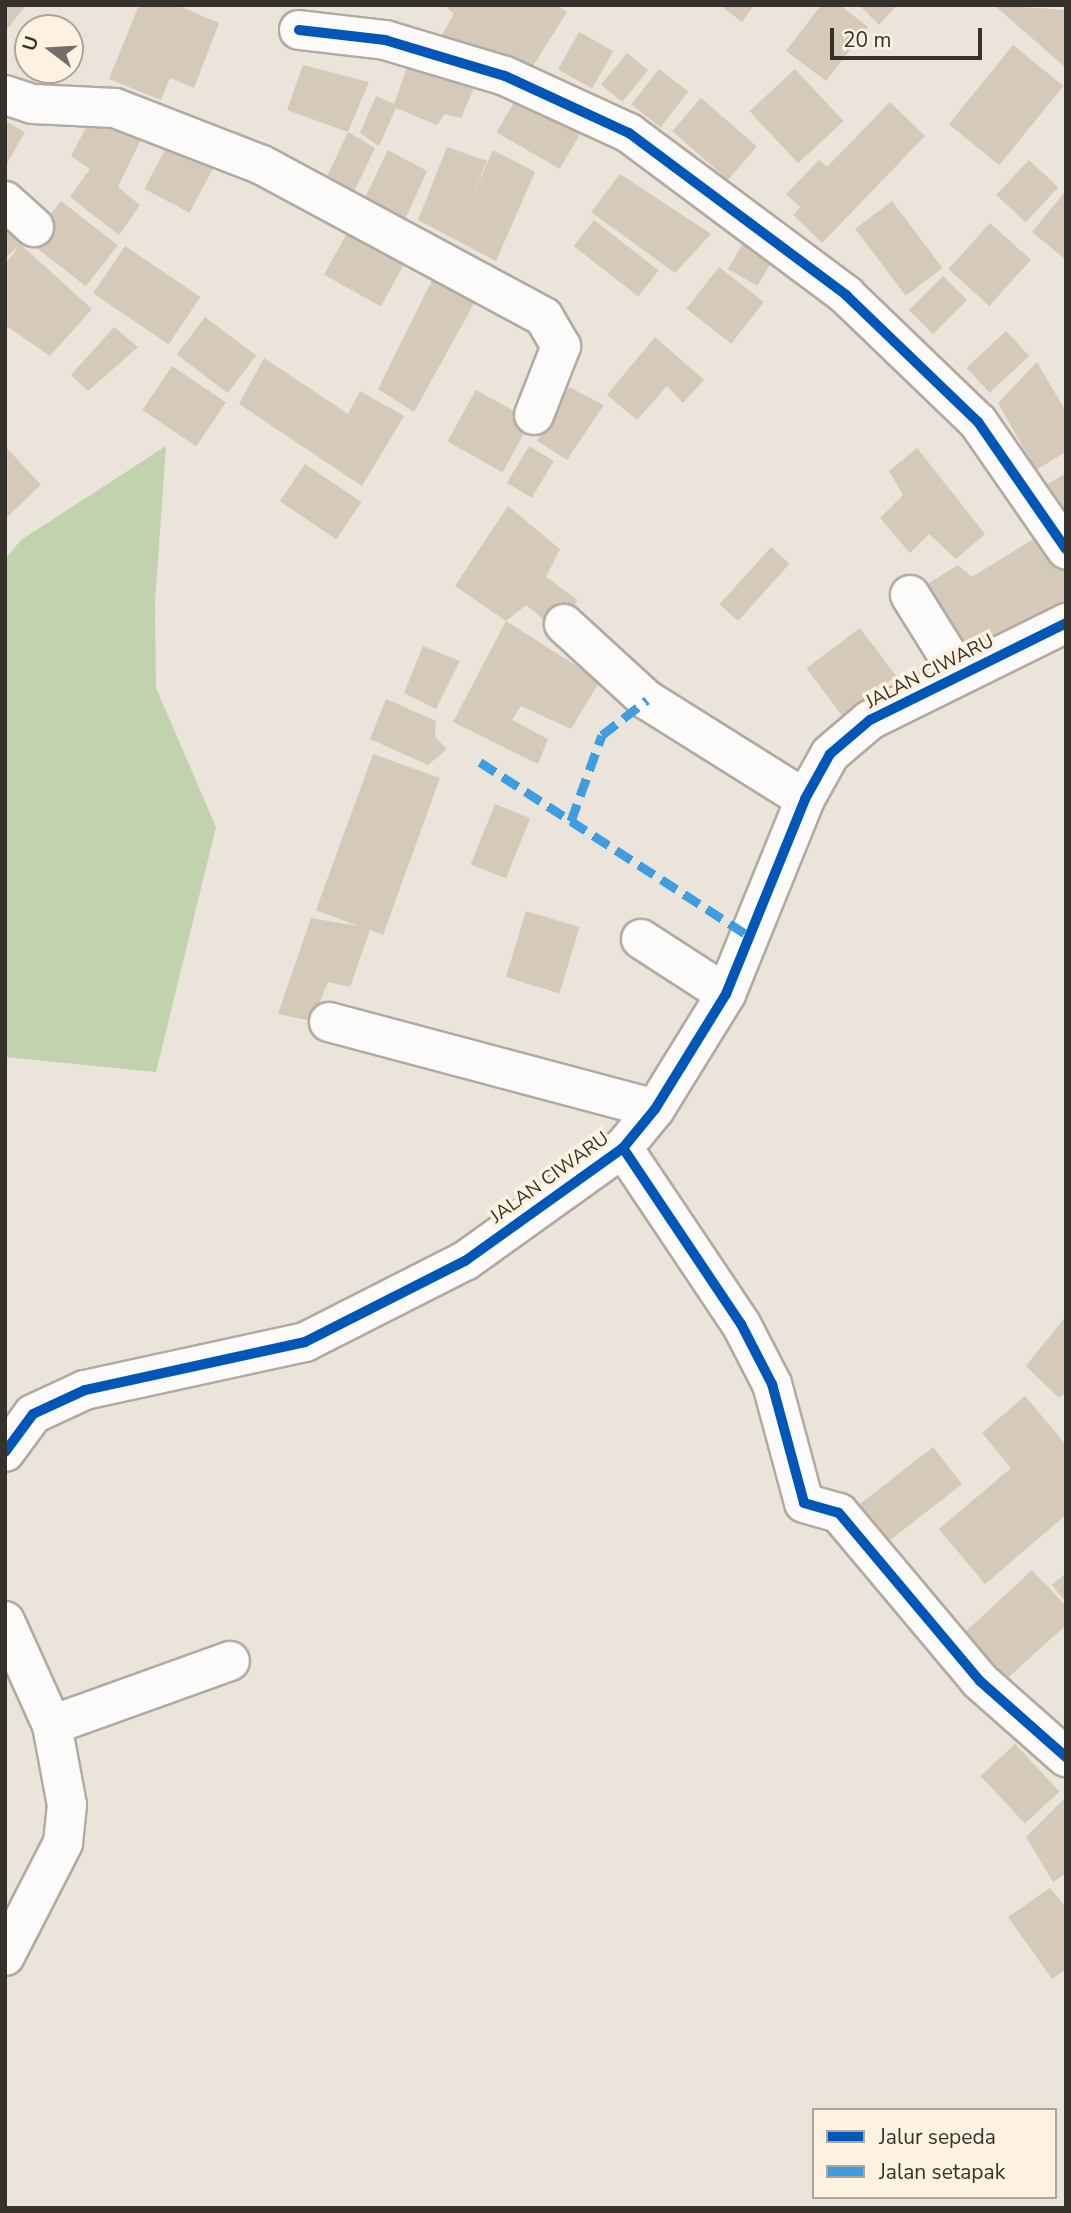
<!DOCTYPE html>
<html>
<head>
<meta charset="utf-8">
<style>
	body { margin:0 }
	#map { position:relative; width:1071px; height:2213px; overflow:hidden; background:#eae4da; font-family:"Nunito Sans",sans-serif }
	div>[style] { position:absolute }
	.green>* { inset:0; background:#c2d2ae }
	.building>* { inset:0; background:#d5c9b9; transform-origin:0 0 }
	.roads { filter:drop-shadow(2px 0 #afaba4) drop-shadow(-2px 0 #afaba4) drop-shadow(0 2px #afaba4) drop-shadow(0 -2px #afaba4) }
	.minor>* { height:38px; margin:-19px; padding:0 19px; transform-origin:19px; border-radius:19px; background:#fcfbf9 }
	.quiet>* { height:9px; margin-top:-4.5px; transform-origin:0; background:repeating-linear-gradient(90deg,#3e9de1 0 18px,transparent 0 27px) }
	.cycleway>* { height:10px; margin:-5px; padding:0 5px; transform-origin:5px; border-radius:5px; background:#0057b8 }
	span { translate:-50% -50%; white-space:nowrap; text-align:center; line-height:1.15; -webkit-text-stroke:7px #fdf2e1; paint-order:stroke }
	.street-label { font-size:19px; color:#35312b }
	.frame { position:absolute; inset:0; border:7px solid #35312b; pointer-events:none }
	.legend { position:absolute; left:812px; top:2108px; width:245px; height:91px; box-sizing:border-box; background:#fdf2e1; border:2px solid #ada598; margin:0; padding:9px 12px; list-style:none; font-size:21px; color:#35312b }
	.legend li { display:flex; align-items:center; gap:14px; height:35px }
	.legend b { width:35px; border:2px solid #ada598 }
	.north { position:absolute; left:14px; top:14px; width:70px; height:70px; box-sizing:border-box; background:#fdf2e1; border:2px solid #ada598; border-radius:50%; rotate:287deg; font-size:19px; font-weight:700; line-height:28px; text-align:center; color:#35312b }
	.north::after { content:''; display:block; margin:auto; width:24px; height:32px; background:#747068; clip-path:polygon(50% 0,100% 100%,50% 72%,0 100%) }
	.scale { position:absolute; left:830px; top:28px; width:152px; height:32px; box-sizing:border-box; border:4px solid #35312b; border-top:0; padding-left:9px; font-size:21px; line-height:24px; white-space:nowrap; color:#35312b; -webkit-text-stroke:5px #fdf2e1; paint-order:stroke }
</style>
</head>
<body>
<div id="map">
	<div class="green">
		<div style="clip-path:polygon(166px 446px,155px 602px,156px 688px,216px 827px,156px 1072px,5px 1057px,5px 559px,21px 540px)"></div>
	</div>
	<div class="building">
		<div style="clip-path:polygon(5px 5px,26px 5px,5px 32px)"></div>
		<div style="clip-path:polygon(139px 5px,177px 5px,219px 23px,194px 88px,170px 78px,161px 100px,109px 79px)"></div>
		<div style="clip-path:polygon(444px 5px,557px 5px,567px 12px,533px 66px,442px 35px,454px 14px)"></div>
		<div style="clip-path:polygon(720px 5px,754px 5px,742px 22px)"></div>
		<div style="clip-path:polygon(821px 5px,840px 5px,868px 27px,826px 81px,786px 51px)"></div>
		<div style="clip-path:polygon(859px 5px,897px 5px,879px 25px)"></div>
		<div style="clip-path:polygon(994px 5px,1066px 10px,1066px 68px)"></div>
		<div style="left:579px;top:32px;width:39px;height:43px;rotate:29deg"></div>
		<div style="left:1013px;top:45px;width:65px;height:102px;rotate:39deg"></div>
		<div style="clip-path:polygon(413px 51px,479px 76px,461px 118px,445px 114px,437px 125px,396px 108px,379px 146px,360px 133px,376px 96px,394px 104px)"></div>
		<div style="left:627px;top:53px;width:27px;height:41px;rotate:39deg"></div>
		<div style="clip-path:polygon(303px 65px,369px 82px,348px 132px,375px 148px,353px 194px,324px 183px,348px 132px,287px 110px)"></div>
		<div style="left:659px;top:69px;width:37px;height:45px;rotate:38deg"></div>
		<div style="left:795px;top:69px;width:71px;height:62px;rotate:47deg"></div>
		<div style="left:521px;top:90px;width:73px;height:49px;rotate:30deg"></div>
		<div style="left:701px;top:98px;width:74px;height:44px;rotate:41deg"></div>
		<div style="clip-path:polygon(890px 102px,925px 136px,822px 243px,793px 215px,800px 207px,786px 194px,819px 160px,827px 167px)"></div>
		<div style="clip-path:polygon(95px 110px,143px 135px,118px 187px,140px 205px,119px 235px,70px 197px,90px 169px,71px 156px)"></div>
		<div style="clip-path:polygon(5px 121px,25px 132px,5px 167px)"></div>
		<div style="left:173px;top:135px;width:51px;height:61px;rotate:28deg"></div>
		<div style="clip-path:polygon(447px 147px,487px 161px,471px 200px,493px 150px,535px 172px,496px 261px,418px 220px)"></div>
		<div style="clip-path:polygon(388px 150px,427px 171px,403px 224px,364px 200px)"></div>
		<div style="left:1029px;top:160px;width:40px;height:48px;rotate:43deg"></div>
		<div style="clip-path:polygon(620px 174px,711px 234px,675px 273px,591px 212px)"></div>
		<div style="clip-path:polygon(1064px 193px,1066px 195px,1066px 260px,1032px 232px)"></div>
		<div style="left:61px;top:201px;width:72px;height:52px;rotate:38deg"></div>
		<div style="left:892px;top:201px;width:84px;height:46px;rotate:53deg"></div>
		<div style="left:356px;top:217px;width:65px;height:66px;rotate:29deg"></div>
		<div style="left:594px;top:220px;width:82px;height:33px;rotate:38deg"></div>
		<div style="left:990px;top:223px;width:55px;height:62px;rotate:42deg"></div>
		<div style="clip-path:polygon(5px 228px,20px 244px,5px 259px)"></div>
		<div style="left:750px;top:231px;width:34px;height:44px;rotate:30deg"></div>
		<div style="clip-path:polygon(20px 244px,92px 309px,50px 356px,5px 325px,5px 265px)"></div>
		<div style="left:125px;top:246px;width:91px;height:57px;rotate:34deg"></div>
		<div style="left:719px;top:267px;width:57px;height:53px;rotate:38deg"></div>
		<div style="clip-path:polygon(437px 270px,482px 289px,414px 412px,378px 389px)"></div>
		<div style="left:943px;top:276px;width:34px;height:48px;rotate:45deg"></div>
		<div style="left:205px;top:317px;width:64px;height:47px;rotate:37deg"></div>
		<div style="clip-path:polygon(114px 327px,138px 347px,88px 391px,71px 375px)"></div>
		<div style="left:1006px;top:331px;width:34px;height:54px;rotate:47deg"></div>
		<div style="clip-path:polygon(655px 337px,704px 380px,683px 403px,667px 386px,637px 420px,607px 395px)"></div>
		<div style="clip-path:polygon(264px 358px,348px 414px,360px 391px,404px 416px,362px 486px,239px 404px)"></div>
		<div style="clip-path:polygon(1037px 362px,1066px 412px,1066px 452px,1036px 470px,998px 403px)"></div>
		<div style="left:172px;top:366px;width:65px;height:53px;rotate:34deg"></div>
		<div style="clip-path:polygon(569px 387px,604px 405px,567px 460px,537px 441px)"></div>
		<div style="left:476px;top:390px;width:63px;height:59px;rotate:29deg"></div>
		<div style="clip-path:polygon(5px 446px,41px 485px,5px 519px)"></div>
		<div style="left:529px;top:446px;width:29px;height:43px;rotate:31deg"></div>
		<div style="clip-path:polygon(917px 448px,985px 534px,956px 559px,929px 534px,910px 553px,880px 518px,903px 495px,889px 471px)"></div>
		<div style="left:305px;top:464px;width:68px;height:45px;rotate:34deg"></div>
		<div style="clip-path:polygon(1066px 473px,1066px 519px,1043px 487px)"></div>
		<div style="clip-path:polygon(508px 506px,560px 549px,546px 577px,578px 600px,555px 629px,526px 605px,506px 621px,455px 586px)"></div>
		<div style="clip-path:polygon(1048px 530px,1066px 558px,1066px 606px,958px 665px,913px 593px,958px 565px,972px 577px)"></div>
		<div style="left:771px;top:547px;width:25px;height:77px;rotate:42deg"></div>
		<div style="clip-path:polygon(506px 621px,600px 681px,571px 729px,521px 706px,512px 720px,548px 739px,538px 764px,453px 722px)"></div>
		<div style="left:860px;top:628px;width:60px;height:67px;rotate:53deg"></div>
		<div style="clip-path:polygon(423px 646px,460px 661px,436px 709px,404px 693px)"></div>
		<div style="clip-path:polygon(386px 699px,436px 721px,435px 737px,447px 749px,428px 765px,370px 739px)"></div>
		<div style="clip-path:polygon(373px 754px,440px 778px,383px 935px,370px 930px,350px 987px,328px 982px,312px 1021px,278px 1014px,311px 918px,358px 926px,316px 910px)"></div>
		<div style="left:495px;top:804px;width:38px;height:65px;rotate:22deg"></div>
		<div style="left:526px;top:911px;width:56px;height:69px;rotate:17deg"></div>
		<div style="clip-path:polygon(1066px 1316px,1066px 1392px,1059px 1398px,1026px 1366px)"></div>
		<div style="clip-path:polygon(1025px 1396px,1066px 1445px,1066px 1515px,985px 1584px,939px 1529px,1011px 1468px,982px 1433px)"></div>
		<div style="left:933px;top:1447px;width:47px;height:97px;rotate:52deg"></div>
		<div style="clip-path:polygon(1032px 1570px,1066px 1606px,1066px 1625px,1001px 1684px,959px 1638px)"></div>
		<div style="clip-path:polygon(1066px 1573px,1066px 1602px,1052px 1585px)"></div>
		<div style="left:1015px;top:1744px;width:65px;height:47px;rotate:47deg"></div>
		<div style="clip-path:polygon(1066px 1797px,1066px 1873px,1053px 1882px,1026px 1837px)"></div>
		<div style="clip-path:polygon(1050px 1888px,1066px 1907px,1066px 1969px,1052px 1979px,1008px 1917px)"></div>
	</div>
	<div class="roads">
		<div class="minor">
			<div style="left:299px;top:30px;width:87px;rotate:6.6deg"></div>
			<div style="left:385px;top:40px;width:125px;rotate:16.7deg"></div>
			<div style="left:505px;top:76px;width:136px;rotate:24.7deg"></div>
			<div style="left:629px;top:133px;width:271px;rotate:36.7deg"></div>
			<div style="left:846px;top:295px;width:183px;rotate:43.9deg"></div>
			<div style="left:978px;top:422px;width:155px;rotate:55.3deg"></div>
			<div style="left:5px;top:95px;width:29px;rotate:18deg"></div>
			<div style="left:33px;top:104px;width:82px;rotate:2.8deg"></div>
			<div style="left:115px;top:108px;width:158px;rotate:21.2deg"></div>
			<div style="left:262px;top:165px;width:320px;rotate:28.3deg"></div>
			<div style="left:544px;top:317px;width:34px;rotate:60deg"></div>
			<div style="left:561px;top:346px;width:74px;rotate:111.4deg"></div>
			<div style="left:5px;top:201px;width:39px;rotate:42deg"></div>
			<div style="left:910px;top:595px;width:94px;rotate:58deg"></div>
			<div style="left:564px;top:624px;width:113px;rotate:42.5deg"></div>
			<div style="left:647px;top:700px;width:186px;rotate:32.1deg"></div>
			<div style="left:641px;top:939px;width:101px;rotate:32.9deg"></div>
			<div style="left:329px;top:1022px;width:337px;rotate:14.9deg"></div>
			<div style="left:623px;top:1148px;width:212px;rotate:56.2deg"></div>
			<div style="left:741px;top:1324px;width:68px;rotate:62.7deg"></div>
			<div style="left:772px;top:1384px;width:123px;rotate:74.9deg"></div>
			<div style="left:804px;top:1503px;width:36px;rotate:16deg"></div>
			<div style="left:839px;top:1513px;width:219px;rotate:50deg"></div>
			<div style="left:980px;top:1681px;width:115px;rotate:41.5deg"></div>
			<div style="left:5px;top:1452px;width:47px;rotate:-53.6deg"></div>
			<div style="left:33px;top:1414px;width:57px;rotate:-24.8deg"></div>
			<div style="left:85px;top:1390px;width:225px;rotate:-12.3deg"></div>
			<div style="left:305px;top:1342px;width:179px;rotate:-26.9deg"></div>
			<div style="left:465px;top:1261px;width:194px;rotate:-35.6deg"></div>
			<div style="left:623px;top:1148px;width:50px;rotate:-50.6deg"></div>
			<div style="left:655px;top:1109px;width:135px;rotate:-58.3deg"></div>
			<div style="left:726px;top:994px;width:210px;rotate:-67.9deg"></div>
			<div style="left:805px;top:799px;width:51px;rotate:-60.9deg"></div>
			<div style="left:830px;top:754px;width:52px;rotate:-40.4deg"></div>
			<div style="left:870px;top:720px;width:219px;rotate:-26.3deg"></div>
			<div style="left:5px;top:1621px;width:114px;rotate:65.7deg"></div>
			<div style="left:52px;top:1725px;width:81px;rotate:79.4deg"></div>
			<div style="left:67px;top:1805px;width:38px;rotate:96deg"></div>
			<div style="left:63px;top:1843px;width:127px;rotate:117.2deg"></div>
			<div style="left:52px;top:1725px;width:189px;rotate:-19.8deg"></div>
		</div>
	</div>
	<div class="quiet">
		<div style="left:480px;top:762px;width:324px;rotate:32.9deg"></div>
		<div style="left:571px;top:821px;width:91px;rotate:-70.2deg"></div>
		<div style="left:602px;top:735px;width:57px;rotate:-37.9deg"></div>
	</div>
	<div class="cycleway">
		<div style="left:299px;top:30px;width:87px;rotate:6.6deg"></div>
		<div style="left:385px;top:40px;width:125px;rotate:16.7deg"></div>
		<div style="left:505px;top:76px;width:136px;rotate:24.7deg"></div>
		<div style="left:629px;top:133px;width:271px;rotate:36.7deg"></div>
		<div style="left:846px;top:295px;width:183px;rotate:43.9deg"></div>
		<div style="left:978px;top:422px;width:155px;rotate:55.3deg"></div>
		<div style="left:623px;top:1148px;width:212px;rotate:56.2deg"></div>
		<div style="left:741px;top:1324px;width:68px;rotate:62.7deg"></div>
		<div style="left:772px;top:1384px;width:123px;rotate:74.9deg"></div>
		<div style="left:804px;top:1503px;width:36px;rotate:16deg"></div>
		<div style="left:839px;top:1513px;width:219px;rotate:50deg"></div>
		<div style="left:980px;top:1681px;width:115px;rotate:41.5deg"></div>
		<div style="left:5px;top:1452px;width:47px;rotate:-53.6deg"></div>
		<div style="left:33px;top:1414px;width:57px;rotate:-24.8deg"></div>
		<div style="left:85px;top:1390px;width:225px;rotate:-12.3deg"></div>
		<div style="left:305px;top:1342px;width:179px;rotate:-26.9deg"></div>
		<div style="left:465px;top:1261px;width:194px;rotate:-35.6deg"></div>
		<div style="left:623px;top:1148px;width:50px;rotate:-50.6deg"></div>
		<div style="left:655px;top:1109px;width:135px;rotate:-58.3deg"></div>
		<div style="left:726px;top:994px;width:210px;rotate:-67.9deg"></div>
		<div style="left:805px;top:799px;width:51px;rotate:-60.9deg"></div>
		<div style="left:830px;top:754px;width:52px;rotate:-40.4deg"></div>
		<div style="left:870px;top:720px;width:219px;rotate:-26.3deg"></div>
	</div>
	<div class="street-label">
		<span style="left:930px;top:672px;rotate:-27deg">JALAN CIWARU</span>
		<span style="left:550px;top:1178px;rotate:-36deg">JALAN CIWARU</span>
	</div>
	<div class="frame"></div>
	<ul class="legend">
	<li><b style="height:9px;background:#0057b8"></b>Jalur sepeda</li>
	<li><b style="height:9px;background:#3e9de1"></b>Jalan setapak</li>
	</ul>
	<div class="north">U</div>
	<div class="scale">20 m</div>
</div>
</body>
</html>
